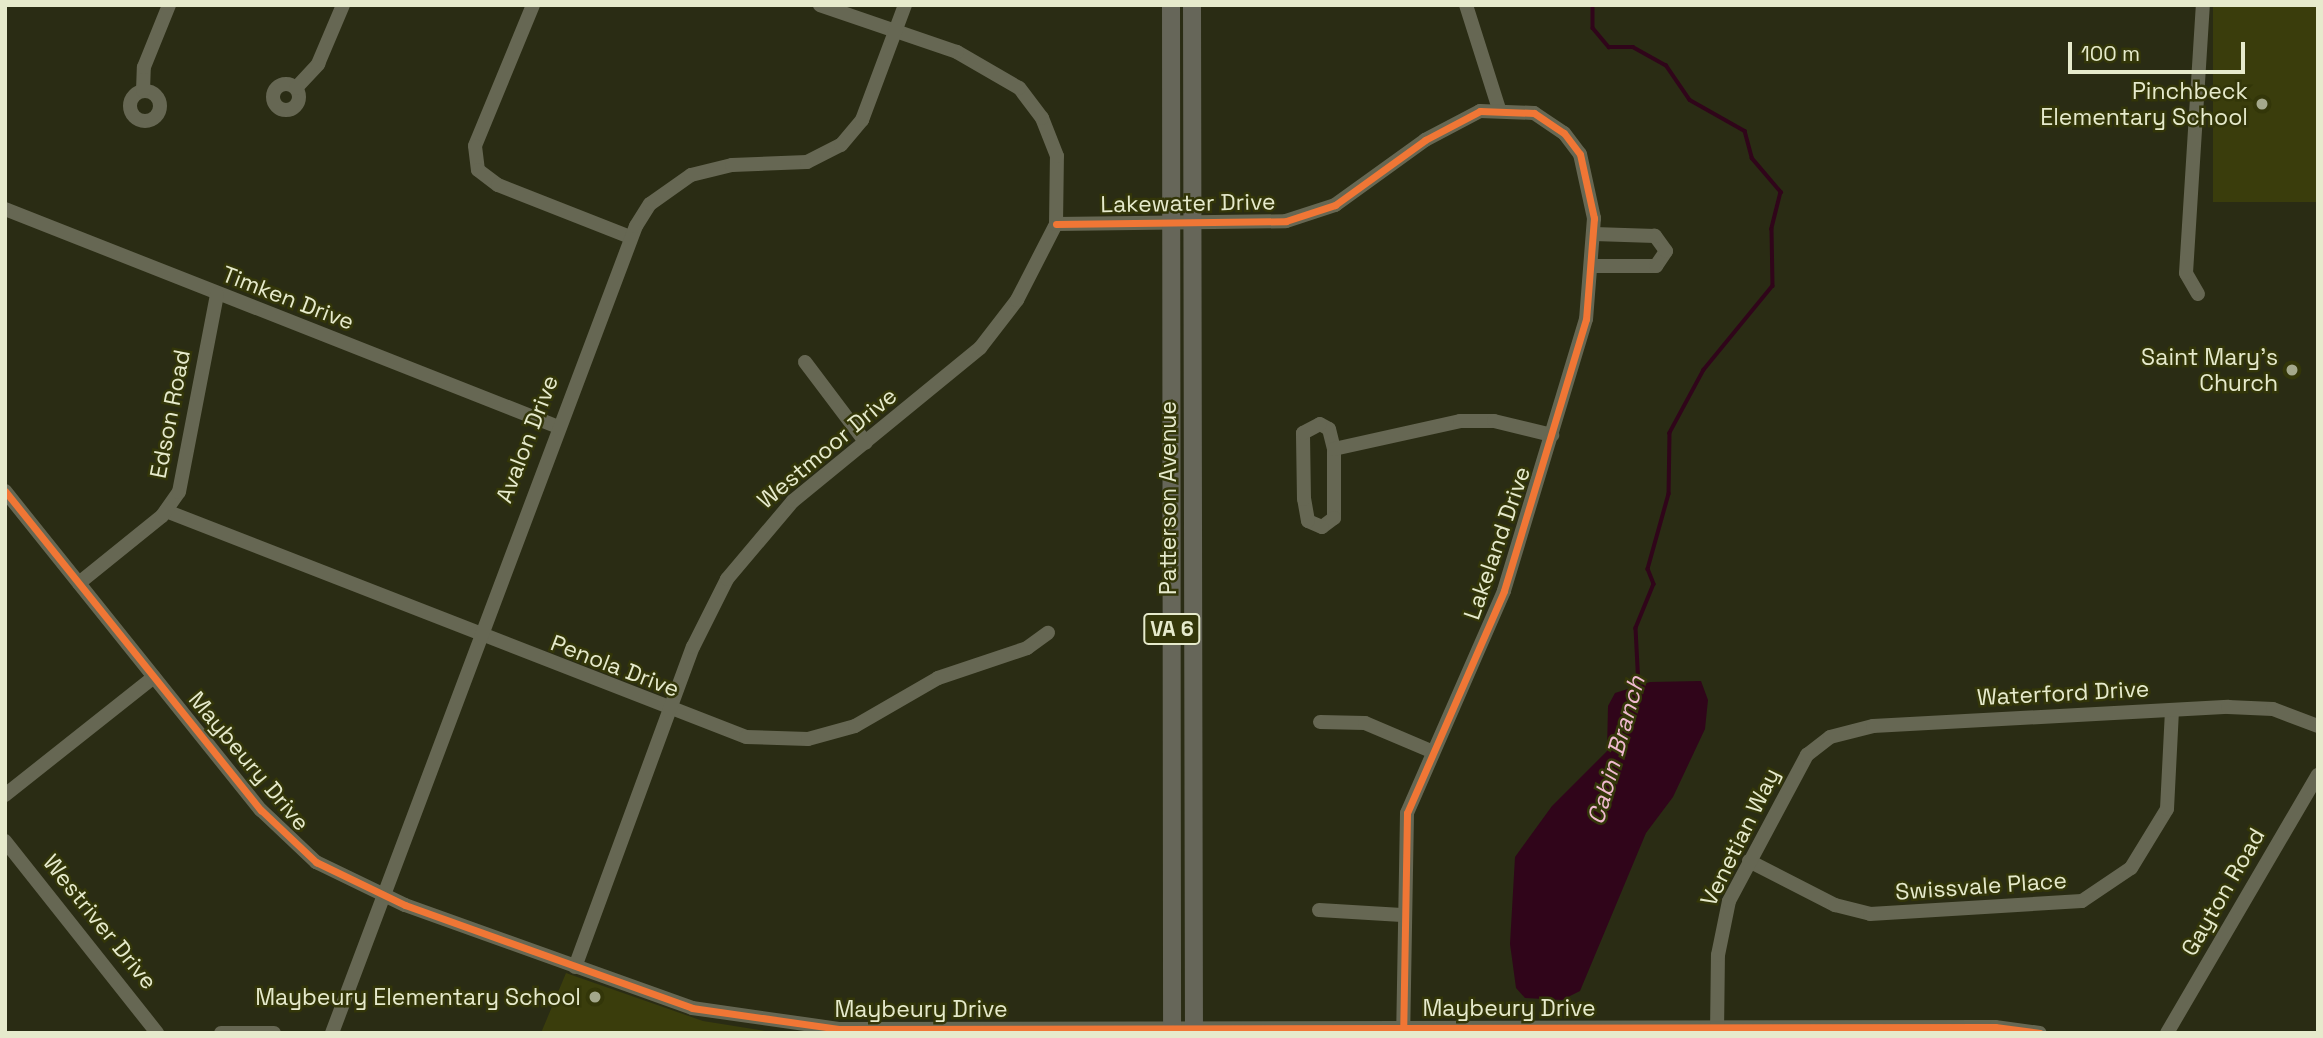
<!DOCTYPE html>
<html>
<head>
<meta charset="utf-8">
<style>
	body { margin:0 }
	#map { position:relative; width:2323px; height:1038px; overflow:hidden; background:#2a2c14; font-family:"Space Grotesk",sans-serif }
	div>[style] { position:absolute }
	.built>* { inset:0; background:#3a3d0c; transform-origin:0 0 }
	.water>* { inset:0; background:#30051a }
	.stream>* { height:3.5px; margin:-1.75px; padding:0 1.75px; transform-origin:1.75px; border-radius:1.75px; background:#30051a }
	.minor>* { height:14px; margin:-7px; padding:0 7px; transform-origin:7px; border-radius:7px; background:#666753 }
	.minor>.ring { margin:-7px; padding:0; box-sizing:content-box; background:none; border:14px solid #666753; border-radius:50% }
	.major>* { height:18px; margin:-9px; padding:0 9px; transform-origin:9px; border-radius:9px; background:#666659 }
	.cycleway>* { height:7px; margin:-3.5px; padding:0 3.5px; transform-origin:3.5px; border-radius:3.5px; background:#f07635 }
	.dots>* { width:19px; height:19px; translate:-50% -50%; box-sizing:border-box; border:4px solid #333609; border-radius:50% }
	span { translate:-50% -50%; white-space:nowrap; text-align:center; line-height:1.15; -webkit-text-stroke:5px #333609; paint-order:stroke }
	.shield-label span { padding:2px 5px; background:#333609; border:2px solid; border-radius:5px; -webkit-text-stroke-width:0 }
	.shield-label { font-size:21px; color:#e6eacc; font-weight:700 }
	.poi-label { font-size:23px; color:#e6eacc }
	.right { translate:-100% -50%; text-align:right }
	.street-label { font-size:23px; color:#e6eacc }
	.water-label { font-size:24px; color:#efb9cf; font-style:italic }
	.frame { position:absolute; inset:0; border:7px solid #e6eacc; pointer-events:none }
	.scale { position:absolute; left:2068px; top:42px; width:177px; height:32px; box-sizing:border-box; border:4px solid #e6eacc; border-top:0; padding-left:9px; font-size:21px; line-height:24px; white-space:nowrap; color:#e6eacc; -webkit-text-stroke:5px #333609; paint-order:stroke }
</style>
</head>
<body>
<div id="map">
	<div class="built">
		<div style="left:2213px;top:5px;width:105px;height:197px"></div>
		<div style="clip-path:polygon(566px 973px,703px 1021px,778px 1033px,541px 1033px)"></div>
	</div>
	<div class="water">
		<div style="clip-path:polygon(1701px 681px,1708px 700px,1705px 729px,1673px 797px,1646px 833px,1580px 991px,1562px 1000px,1525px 998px,1516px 988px,1510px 944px,1515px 857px,1552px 806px,1607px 751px,1608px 706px,1615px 693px,1650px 682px)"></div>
	</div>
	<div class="stream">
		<div style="left:1593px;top:5px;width:23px;rotate:90deg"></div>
		<div style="left:1593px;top:28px;width:25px;rotate:50deg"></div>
		<div style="left:1609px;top:47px;width:24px"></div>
		<div style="left:1633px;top:47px;width:38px;rotate:29deg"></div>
		<div style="left:1666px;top:65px;width:42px;rotate:55.6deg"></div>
		<div style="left:1690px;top:100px;width:63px;rotate:29.4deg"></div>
		<div style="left:1745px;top:131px;width:28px;rotate:75deg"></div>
		<div style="left:1752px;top:158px;width:45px;rotate:49.5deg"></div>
		<div style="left:1781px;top:192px;width:38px;rotate:104deg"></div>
		<div style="left:1772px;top:229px;width:57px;rotate:89deg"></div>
		<div style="left:1773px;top:286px;width:109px;rotate:129.4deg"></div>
		<div style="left:1704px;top:370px;width:72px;rotate:118.4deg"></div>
		<div style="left:1670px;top:433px;width:61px;rotate:90.9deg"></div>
		<div style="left:1669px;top:494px;width:78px;rotate:105.6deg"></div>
		<div style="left:1648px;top:569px;width:16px;rotate:68deg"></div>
		<div style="left:1654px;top:584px;width:48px;rotate:112.2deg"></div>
		<div style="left:1636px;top:628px;width:59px;rotate:87.1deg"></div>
	</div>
	<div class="minor">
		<div style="left:533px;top:5px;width:152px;rotate:112.4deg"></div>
		<div style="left:475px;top:146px;width:24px;rotate:83deg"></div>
		<div style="left:478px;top:170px;width:25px;rotate:37deg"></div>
		<div style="left:498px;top:185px;width:142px;rotate:21.5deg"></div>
		<div style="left:1466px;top:5px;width:109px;rotate:72.4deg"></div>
		<div class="ring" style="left:273px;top:84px;width:12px;height:12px"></div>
		<div style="left:296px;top:88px;width:33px;rotate:-47deg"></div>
		<div style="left:318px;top:64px;width:64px;rotate:-67deg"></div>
		<div class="ring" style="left:130px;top:91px;width:16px;height:16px"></div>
		<div style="left:143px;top:91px;width:24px;rotate:-88deg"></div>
		<div style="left:144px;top:67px;width:67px;rotate:-68deg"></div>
		<div style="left:5px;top:209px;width:592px;rotate:21.5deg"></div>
		<div style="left:1056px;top:224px;width:230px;rotate:-0.7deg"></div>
		<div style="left:1286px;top:221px;width:52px;rotate:-18.1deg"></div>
		<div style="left:1335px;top:205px;width:111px;rotate:-35.8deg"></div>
		<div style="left:1425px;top:140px;width:62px;rotate:-27.8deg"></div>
		<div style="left:1480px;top:111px;width:54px;rotate:2.1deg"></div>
		<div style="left:1534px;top:113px;width:36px;rotate:34deg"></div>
		<div style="left:1564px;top:133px;width:26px;rotate:53deg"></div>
		<div style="left:1580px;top:154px;width:66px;rotate:77.7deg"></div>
		<div style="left:1594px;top:218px;width:101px;rotate:94.5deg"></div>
		<div style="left:1586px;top:319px;width:284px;rotate:106.8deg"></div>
		<div style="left:1504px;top:591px;width:242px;rotate:113.6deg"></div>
		<div style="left:1407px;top:813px;width:220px;rotate:91deg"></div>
		<div style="left:1593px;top:266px;width:63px"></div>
		<div style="left:1656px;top:266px;width:18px;rotate:-56deg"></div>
		<div style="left:1666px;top:251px;width:19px;rotate:-126deg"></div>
		<div style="left:1655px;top:236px;width:61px;rotate:-178.1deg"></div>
		<div style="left:2198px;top:294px;width:24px;rotate:-120deg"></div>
		<div style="left:2186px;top:273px;width:269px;rotate:-86.4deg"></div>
		<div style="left:805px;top:362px;width:101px;rotate:53deg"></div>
		<div style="left:1320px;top:424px;width:10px;rotate:29deg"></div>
		<div style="left:1329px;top:429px;width:21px;rotate:76deg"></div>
		<div style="left:1334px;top:449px;width:69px;rotate:90deg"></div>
		<div style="left:1334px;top:518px;width:15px;rotate:143deg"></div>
		<div style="left:1322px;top:527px;width:15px;rotate:-157deg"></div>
		<div style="left:1308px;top:521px;width:22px;rotate:-100deg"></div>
		<div style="left:1304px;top:499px;width:66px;rotate:-90.9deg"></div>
		<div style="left:1303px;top:433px;width:19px;rotate:-28deg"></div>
		<div style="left:1334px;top:449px;width:129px;rotate:-12.5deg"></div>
		<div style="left:1460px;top:421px;width:34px"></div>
		<div style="left:1494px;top:421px;width:60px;rotate:13.6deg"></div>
		<div style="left:5px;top:491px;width:409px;rotate:51.3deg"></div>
		<div style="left:261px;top:810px;width:76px;rotate:43.4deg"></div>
		<div style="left:316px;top:862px;width:99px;rotate:25.8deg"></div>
		<div style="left:405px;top:905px;width:305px;rotate:19.7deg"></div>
		<div style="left:692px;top:1008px;width:148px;rotate:8.1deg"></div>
		<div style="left:839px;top:1029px;width:1156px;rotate:-0.1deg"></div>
		<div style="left:1995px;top:1027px;width:45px;rotate:7.6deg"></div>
		<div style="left:166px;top:511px;width:622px;rotate:21.29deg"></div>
		<div style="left:746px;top:737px;width:62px;rotate:1.8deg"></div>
		<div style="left:808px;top:739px;width:49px;rotate:-15.5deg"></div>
		<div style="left:855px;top:726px;width:96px;rotate:-30deg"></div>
		<div style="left:938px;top:678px;width:94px;rotate:-18.6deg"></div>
		<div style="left:1027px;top:648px;width:26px;rotate:-36deg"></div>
		<div style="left:79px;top:583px;width:107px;rotate:-38.9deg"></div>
		<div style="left:162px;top:516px;width:29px;rotate:-55deg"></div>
		<div style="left:179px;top:492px;width:201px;rotate:-79.1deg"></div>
		<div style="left:1320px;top:722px;width:45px;rotate:1.3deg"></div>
		<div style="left:1365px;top:723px;width:72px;rotate:23deg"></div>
		<div style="left:5px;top:795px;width:190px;rotate:-38.4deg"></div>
		<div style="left:5px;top:841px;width:245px;rotate:51.6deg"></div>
		<div style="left:1749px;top:861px;width:97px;rotate:27.1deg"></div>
		<div style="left:1835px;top:905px;width:36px;rotate:14deg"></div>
		<div style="left:1870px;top:914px;width:212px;rotate:-3.5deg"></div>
		<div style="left:2082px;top:901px;width:59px;rotate:-34deg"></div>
		<div style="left:2131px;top:868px;width:69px;rotate:-58.6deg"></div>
		<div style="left:2167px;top:809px;width:99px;rotate:-87.1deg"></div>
		<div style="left:1319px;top:910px;width:83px;rotate:3.4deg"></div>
		<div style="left:575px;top:967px;width:341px;rotate:-69.8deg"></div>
		<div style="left:693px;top:647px;width:76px;rotate:-63.4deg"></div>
		<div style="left:727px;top:579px;width:102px;rotate:-49.8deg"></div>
		<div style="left:793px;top:501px;width:242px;rotate:-39.3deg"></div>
		<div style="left:980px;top:348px;width:61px;rotate:-52.4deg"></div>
		<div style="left:1017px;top:300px;width:85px;rotate:-62.8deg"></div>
		<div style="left:1056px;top:224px;width:68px;rotate:-89.2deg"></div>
		<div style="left:1057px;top:156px;width:41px;rotate:-111.5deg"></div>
		<div style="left:1042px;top:118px;width:38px;rotate:-127deg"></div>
		<div style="left:1019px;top:88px;width:72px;rotate:-149.9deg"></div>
		<div style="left:957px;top:52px;width:145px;rotate:-161.1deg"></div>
		<div style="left:221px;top:1033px;width:53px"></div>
		<div style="left:332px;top:1033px;width:862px;rotate:-69.36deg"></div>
		<div style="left:636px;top:226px;width:26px;rotate:-58deg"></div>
		<div style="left:650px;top:204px;width:50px;rotate:-35.3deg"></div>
		<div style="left:691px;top:175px;width:42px;rotate:-13.7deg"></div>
		<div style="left:732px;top:165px;width:75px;rotate:-2.3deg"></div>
		<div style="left:807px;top:162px;width:38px;rotate:-27deg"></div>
		<div style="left:841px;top:145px;width:33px;rotate:-50deg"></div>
		<div style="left:862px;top:120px;width:123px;rotate:-69.5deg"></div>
		<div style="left:1717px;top:1033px;width:78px;rotate:-89.3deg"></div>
		<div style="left:1718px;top:955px;width:55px;rotate:-78.5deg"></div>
		<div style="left:1729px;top:901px;width:166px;rotate:-61.9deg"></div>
		<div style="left:1807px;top:755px;width:29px;rotate:-38deg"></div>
		<div style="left:1830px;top:737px;width:44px;rotate:-14.3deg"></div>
		<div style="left:1873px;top:726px;width:356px;rotate:-3.1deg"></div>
		<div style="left:2228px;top:707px;width:45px;rotate:2.5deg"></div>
		<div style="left:2273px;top:709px;width:48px;rotate:20.7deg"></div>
		<div style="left:2167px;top:1033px;width:299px;rotate:-59.7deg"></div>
	</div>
	<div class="major">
		<div style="left:1171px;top:5px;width:1028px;rotate:89.94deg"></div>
		<div style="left:1192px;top:5px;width:1028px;rotate:89.89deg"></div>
	</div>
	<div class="cycleway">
		<div style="left:1056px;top:224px;width:230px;rotate:-0.7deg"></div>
		<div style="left:1286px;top:221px;width:52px;rotate:-18.1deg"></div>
		<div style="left:1335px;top:205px;width:111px;rotate:-35.8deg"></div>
		<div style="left:1425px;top:140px;width:62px;rotate:-27.8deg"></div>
		<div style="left:1480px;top:111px;width:54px;rotate:2.1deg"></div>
		<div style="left:1534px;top:113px;width:36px;rotate:34deg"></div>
		<div style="left:1564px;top:133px;width:26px;rotate:53deg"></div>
		<div style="left:1580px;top:154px;width:66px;rotate:77.7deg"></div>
		<div style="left:1594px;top:218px;width:101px;rotate:94.5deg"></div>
		<div style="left:1586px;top:319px;width:284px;rotate:106.8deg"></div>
		<div style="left:1504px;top:591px;width:242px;rotate:113.6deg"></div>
		<div style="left:1407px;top:813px;width:220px;rotate:91deg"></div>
		<div style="left:5px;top:491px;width:409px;rotate:51.3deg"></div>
		<div style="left:261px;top:810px;width:76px;rotate:43.4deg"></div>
		<div style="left:316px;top:862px;width:99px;rotate:25.8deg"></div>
		<div style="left:405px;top:905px;width:305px;rotate:19.7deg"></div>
		<div style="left:692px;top:1008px;width:148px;rotate:8.1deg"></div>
		<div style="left:839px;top:1029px;width:1156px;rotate:-0.1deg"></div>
		<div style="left:1995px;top:1027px;width:45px;rotate:7.6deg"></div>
	</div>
	<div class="dots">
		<div style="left:2262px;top:104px;background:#a4a88c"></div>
		<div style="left:2292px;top:370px;background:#a4a88c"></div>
		<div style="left:595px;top:997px;background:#a4a88c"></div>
	</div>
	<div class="shield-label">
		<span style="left:1172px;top:629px">VA 6</span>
	</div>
	<div class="poi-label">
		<span class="right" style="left:2248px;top:104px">Pinchbeck<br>Elementary School</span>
		<span class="right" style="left:2278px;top:370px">Saint Mary's<br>Church</span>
		<span class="right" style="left:581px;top:997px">Maybeury Elementary School</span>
	</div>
	<div class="street-label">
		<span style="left:1188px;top:203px;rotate:-1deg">Lakewater Drive</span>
		<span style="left:288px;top:298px;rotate:21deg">Timken Drive</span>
		<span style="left:170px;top:414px;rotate:-79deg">Edson Road</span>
		<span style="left:527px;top:439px;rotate:-69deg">Avalon Drive</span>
		<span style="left:827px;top:448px;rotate:-40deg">Westmoor Drive</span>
		<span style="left:1168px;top:498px;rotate:-90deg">Patterson Avenue</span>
		<span style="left:1497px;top:543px;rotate:-71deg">Lakeland Drive</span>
		<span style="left:615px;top:666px;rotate:21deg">Penola Drive</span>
		<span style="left:2063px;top:693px;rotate:-3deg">Waterford Drive</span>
		<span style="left:249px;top:761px;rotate:50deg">Maybeury Drive</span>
		<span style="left:1740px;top:837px;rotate:-64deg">Venetian Way</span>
		<span style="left:1981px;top:886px;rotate:-4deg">Swissvale Place</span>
		<span style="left:2223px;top:892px;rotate:-60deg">Gayton Road</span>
		<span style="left:100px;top:922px;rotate:51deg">Westriver Drive</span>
		<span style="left:1509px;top:1008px">Maybeury Drive</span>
		<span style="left:921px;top:1009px">Maybeury Drive</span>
	</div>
	<div class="water-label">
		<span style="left:1616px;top:750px;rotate:-74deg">Cabin Branch</span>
	</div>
	<div class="frame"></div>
	<div class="scale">100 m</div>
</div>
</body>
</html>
